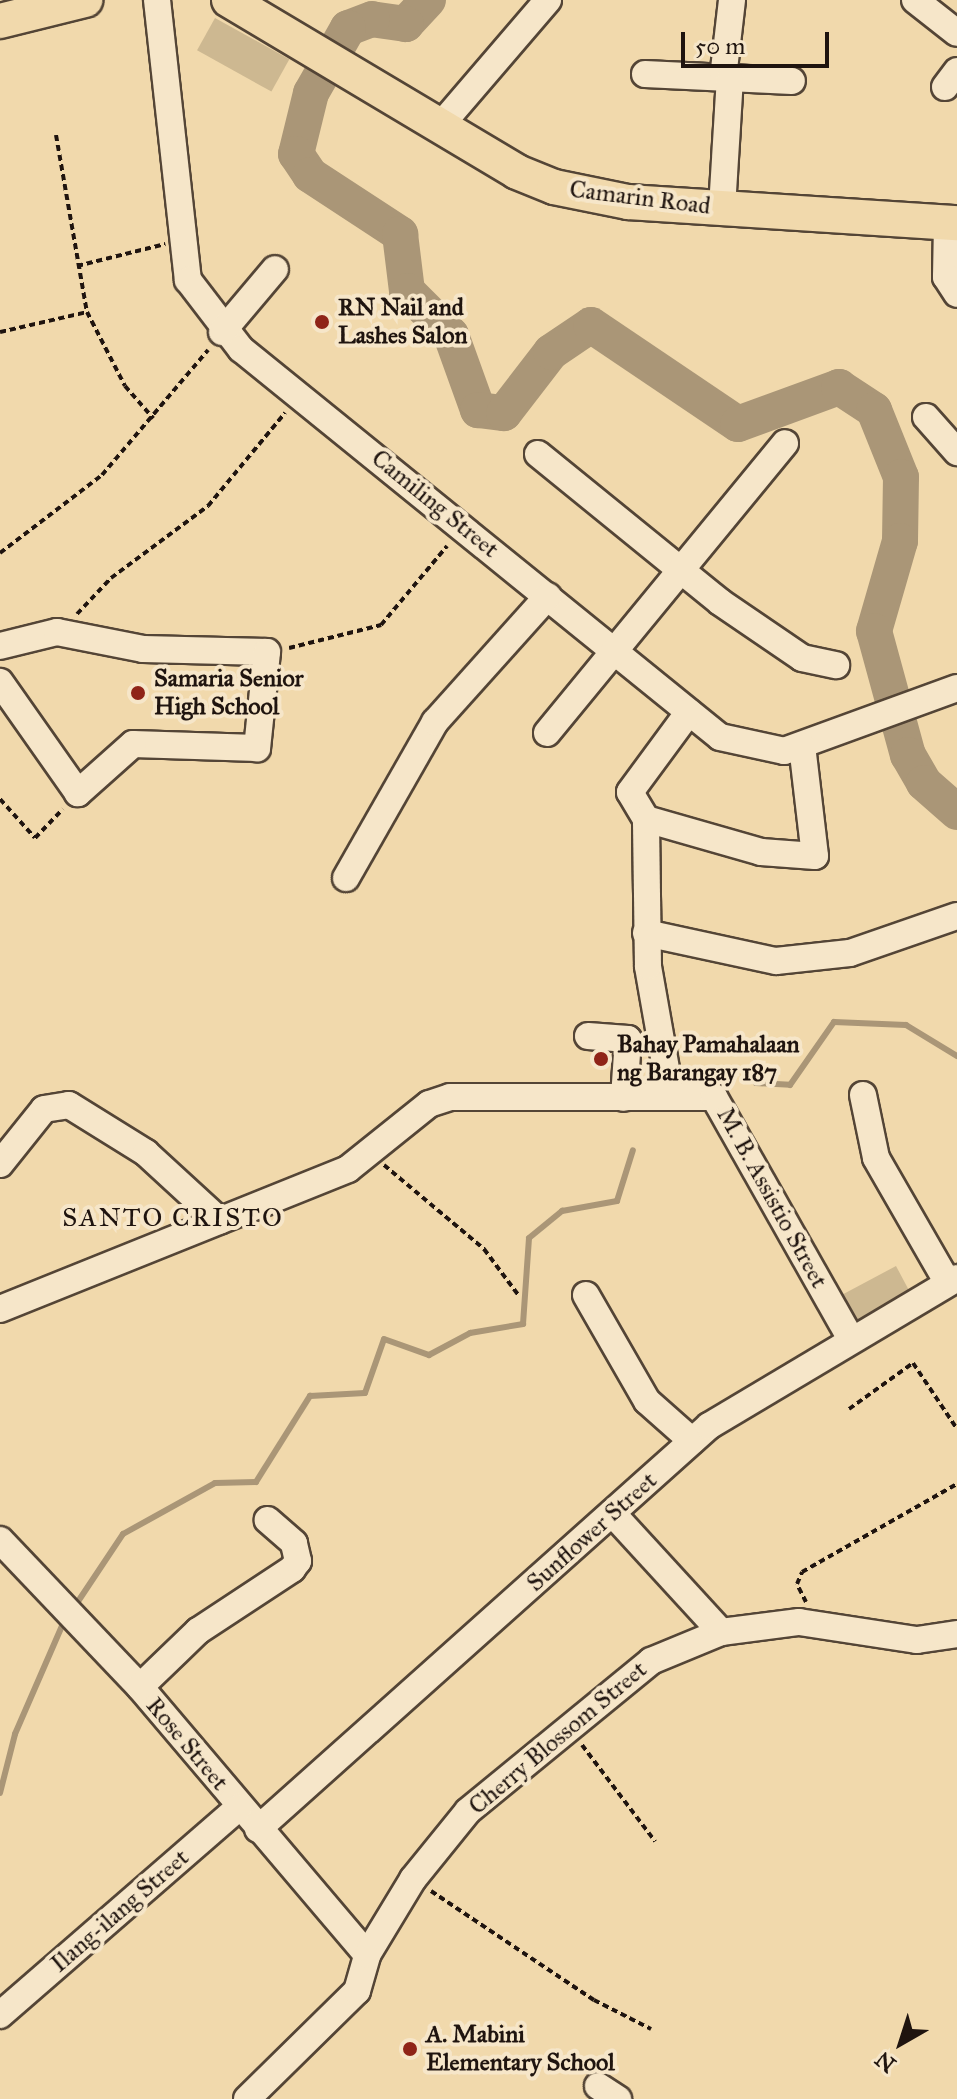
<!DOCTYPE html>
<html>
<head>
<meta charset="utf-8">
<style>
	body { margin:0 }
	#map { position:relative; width:957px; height:2099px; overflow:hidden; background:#f1d9ac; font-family:"IM FELL Great Primer",serif }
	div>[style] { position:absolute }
	.green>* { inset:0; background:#cdb891; transform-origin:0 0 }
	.stream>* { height:6px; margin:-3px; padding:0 3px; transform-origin:3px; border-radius:3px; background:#aa9677 }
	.river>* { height:36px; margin:-18px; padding:0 18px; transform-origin:18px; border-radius:18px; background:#aa9677 }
	.path>* { height:4px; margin-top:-2px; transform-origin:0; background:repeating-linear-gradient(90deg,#1f140f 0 6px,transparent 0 10px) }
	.roads { filter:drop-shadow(2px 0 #544536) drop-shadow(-2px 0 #544536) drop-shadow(0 2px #544536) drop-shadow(0 -2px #544536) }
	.minor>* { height:26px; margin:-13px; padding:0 13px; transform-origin:13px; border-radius:13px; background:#f6e6c9 }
	.major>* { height:34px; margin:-17px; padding:0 17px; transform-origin:17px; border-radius:17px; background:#f1d9ac }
	.dots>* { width:22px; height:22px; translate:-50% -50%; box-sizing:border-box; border:4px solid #f6e6c9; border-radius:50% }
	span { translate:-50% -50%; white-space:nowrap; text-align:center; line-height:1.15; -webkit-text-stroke:8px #f6e6c9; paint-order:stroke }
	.street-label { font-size:24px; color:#1f140f }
	.poi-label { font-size:24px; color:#1f140f; font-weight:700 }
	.left { translate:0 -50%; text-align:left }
	.neighbourhood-label { font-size:26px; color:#1f140f; letter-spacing:2px }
	.north { position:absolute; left:861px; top:2003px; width:80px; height:80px; -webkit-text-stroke:6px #f6e6c9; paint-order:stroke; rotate:219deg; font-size:22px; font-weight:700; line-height:32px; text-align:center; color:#1f140f }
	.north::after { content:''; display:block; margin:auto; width:28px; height:36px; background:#1f140f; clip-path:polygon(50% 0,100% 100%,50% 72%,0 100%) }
	.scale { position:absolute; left:681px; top:32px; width:148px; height:36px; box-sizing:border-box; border:4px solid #1f140f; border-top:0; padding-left:10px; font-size:24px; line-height:28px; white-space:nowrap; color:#1f140f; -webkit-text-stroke:6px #f6e6c9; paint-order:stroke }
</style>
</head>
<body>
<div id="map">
	<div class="green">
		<div style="left:215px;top:18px;width:85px;height:37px;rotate:29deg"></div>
		<div style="left:896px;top:1266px;width:34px;height:69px;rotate:62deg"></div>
	</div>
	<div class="stream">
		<div style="left:756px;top:1083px;width:34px;rotate:3deg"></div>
		<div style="left:790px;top:1085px;width:77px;rotate:-55.1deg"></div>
		<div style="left:834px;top:1022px;width:72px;rotate:2.4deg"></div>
		<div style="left:906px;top:1025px;width:60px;rotate:31.3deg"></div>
		<div style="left:77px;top:1603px;width:83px;rotate:-56.3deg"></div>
		<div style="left:123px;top:1534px;width:105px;rotate:-29deg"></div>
		<div style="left:215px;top:1483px;width:41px;rotate:-1.4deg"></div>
		<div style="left:256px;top:1482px;width:102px;rotate:-57.9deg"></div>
		<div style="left:310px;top:1396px;width:55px;rotate:-3.1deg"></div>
		<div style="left:365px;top:1393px;width:57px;rotate:-70.6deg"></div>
		<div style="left:384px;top:1339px;width:48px;rotate:19.6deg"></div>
		<div style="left:429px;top:1355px;width:47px;rotate:-28.2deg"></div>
		<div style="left:470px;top:1333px;width:54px;rotate:-9.6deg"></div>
		<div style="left:523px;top:1324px;width:86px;rotate:-86deg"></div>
		<div style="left:529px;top:1238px;width:43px;rotate:-39.3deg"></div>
		<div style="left:562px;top:1211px;width:56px;rotate:-10.3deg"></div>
		<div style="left:617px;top:1201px;width:53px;rotate:-72.6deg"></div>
		<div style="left:0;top:1793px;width:61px;rotate:-75.7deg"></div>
		<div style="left:15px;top:1734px;width:118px;rotate:-66.5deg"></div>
	</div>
	<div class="river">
		<div style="left:428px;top:0;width:33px;rotate:133deg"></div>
		<div style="left:406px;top:24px;width:34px;rotate:-172deg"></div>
		<div style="left:372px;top:19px;width:26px;rotate:159deg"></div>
		<div style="left:348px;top:28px;width:75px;rotate:119.6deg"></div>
		<div style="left:311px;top:93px;width:63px;rotate:103.8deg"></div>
		<div style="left:296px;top:154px;width:25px;rotate:56deg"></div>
		<div style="left:310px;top:175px;width:108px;rotate:33.2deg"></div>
		<div style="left:400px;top:234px;width:57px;rotate:83deg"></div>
		<div style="left:407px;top:291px;width:62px;rotate:45deg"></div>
		<div style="left:451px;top:335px;width:80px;rotate:70.2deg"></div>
		<div style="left:478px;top:410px;width:26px;rotate:7deg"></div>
		<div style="left:504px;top:413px;width:77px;rotate:-52.4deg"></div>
		<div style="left:551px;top:352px;width:48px;rotate:-34deg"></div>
		<div style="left:591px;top:325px;width:177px;rotate:34deg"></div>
		<div style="left:738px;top:424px;width:108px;rotate:-20.1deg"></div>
		<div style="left:839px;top:387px;width:42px;rotate:33.3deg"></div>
		<div style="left:874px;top:410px;width:72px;rotate:68.1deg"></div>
		<div style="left:901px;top:477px;width:64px;rotate:90.9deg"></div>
		<div style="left:900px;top:541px;width:94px;rotate:106.1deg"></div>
		<div style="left:874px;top:631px;width:129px;rotate:74.7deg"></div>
		<div style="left:908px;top:755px;width:32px;rotate:60deg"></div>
		<div style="left:924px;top:783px;width:44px;rotate:41.3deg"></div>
	</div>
	<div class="path">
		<div style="left:56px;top:135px;width:180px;rotate:80.1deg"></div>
		<div style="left:87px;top:312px;width:83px;rotate:62.8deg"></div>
		<div style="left:125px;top:386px;width:43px;rotate:48.8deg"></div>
		<div style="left:77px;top:266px;width:91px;rotate:-14deg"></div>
		<div style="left:0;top:332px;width:89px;rotate:-12.9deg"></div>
		<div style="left:0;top:553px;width:128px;rotate:-37.4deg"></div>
		<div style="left:102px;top:475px;width:164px;rotate:-49.7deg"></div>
		<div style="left:77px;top:614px;width:50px;rotate:-46.6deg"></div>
		<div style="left:111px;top:578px;width:121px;rotate:-36.6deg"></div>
		<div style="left:208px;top:506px;width:121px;rotate:-50.4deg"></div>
		<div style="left:289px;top:648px;width:95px;rotate:-14deg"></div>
		<div style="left:381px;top:625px;width:103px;rotate:-50.1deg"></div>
		<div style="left:0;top:799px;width:52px;rotate:48.1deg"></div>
		<div style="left:35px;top:838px;width:40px;rotate:-46deg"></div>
		<div style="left:384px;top:1165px;width:131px;rotate:40deg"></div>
		<div style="left:484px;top:1249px;width:59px;rotate:53.3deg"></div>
		<div style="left:849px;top:1409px;width:79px;rotate:-35.7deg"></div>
		<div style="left:913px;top:1363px;width:79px;rotate:56.3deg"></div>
		<div style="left:806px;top:1602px;width:20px;rotate:-117deg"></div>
		<div style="left:797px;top:1584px;width:13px;rotate:-67deg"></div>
		<div style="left:802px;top:1572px;width:178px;rotate:-29.6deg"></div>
		<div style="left:582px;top:1745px;width:121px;rotate:52.8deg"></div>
		<div style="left:431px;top:1891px;width:196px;rotate:33.8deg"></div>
		<div style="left:594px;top:2000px;width:64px;rotate:27deg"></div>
	</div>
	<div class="roads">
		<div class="minor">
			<div style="left:157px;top:0;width:282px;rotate:83.7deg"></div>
			<div style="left:188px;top:280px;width:87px;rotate:52.5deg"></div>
			<div style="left:241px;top:349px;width:616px;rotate:39.01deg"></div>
			<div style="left:720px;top:737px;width:66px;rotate:12.3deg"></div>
			<div style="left:784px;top:751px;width:184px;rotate:-20deg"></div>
			<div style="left:915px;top:0;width:53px;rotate:38.2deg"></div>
			<div style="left:645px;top:74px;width:147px;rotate:2.7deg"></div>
			<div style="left:723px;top:78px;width:79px;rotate:-83.4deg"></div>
			<div style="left:945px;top:87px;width:20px;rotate:-53deg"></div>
			<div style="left:440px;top:126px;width:166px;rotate:-49.4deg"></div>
			<div style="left:722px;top:208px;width:130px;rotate:-86.5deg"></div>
			<div style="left:947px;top:224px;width:53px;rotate:91.1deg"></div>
			<div style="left:946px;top:277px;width:20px;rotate:57deg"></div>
			<div style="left:222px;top:332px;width:82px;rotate:-49.9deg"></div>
			<div style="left:926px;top:417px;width:47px;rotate:48.5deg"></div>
			<div style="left:538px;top:454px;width:235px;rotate:39.1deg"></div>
			<div style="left:720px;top:602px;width:99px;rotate:34.3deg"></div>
			<div style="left:802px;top:658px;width:35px;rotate:12deg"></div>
			<div style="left:0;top:646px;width:59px;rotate:-13.8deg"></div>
			<div style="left:57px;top:632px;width:88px;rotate:11.2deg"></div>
			<div style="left:143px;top:649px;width:124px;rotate:1.4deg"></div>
			<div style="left:267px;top:652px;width:97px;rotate:95.9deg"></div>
			<div style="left:257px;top:748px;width:124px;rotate:-178.2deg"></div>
			<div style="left:133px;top:744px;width:74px;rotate:138.3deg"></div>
			<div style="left:78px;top:793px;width:136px;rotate:-125.1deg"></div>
			<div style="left:547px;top:733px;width:375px;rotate:-50.6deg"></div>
			<div style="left:646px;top:819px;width:31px;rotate:-121deg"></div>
			<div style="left:630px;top:792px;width:99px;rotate:-53.6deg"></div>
			<div style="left:346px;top:878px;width:180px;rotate:-60.3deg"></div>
			<div style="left:435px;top:722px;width:169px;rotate:-48.1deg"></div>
			<div style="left:646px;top:933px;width:133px;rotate:12.2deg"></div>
			<div style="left:776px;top:961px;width:74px;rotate:-6.2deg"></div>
			<div style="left:850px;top:953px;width:113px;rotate:-19.1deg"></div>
			<div style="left:588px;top:1036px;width:40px;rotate:4.3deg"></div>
			<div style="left:628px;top:1039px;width:59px;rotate:93.9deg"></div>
			<div style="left:863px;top:1095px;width:64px;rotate:78.3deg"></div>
			<div style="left:876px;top:1158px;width:144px;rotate:60.1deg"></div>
			<div style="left:671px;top:1097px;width:133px;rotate:-100deg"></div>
			<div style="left:648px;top:966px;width:147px;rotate:-90.8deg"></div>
			<div style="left:646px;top:819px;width:120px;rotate:16deg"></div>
			<div style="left:761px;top:852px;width:54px;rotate:4.2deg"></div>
			<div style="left:815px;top:856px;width:111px;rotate:-96.7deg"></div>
			<div style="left:0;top:1164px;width:70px;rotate:-51.3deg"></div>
			<div style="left:44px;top:1109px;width:25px;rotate:-9deg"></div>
			<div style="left:69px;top:1105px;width:91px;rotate:31.9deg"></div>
			<div style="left:146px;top:1153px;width:100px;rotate:42.6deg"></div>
			<div style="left:586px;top:1295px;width:122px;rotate:60.1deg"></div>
			<div style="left:647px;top:1401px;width:60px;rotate:41.6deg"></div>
			<div style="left:0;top:1309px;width:375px;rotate:-21.9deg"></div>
			<div style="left:348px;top:1169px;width:104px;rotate:-38.7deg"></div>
			<div style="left:429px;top:1104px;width:22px;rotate:-18deg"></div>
			<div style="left:450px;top:1097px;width:264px"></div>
			<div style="left:714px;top:1097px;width:278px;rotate:60.5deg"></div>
			<div style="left:613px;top:1514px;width:160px;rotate:47.5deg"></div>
			<div style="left:0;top:1540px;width:203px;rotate:46.4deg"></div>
			<div style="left:140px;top:1687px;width:351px;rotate:49.7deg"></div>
			<div style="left:140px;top:1687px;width:81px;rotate:-44deg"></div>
			<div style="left:198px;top:1631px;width:113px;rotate:-33.4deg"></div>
			<div style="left:292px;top:1569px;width:10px;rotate:-53deg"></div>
			<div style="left:298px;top:1561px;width:18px;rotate:-103deg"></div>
			<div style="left:294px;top:1543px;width:35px;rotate:-139deg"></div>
			<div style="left:258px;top:1829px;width:605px;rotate:-41.78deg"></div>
			<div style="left:709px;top:1426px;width:289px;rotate:-30.8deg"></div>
			<div style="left:0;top:2015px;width:317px;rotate:-41deg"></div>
			<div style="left:598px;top:2086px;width:24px;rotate:33deg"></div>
			<div style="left:247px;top:2099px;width:154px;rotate:-44.5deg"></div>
			<div style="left:357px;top:1991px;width:37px;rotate:-74deg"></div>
			<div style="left:367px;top:1955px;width:89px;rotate:-58.8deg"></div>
			<div style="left:413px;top:1879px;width:87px;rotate:-51deg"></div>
			<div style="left:468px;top:1811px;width:237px;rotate:-39.3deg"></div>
			<div style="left:651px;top:1661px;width:76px;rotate:-22.5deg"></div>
			<div style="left:721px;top:1632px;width:79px;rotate:-7.3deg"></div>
			<div style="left:799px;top:1622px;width:119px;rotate:8.7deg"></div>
			<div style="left:917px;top:1640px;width:40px;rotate:-8.5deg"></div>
		</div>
		<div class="major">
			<div style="left:229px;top:0;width:335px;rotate:30.8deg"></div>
			<div style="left:517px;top:172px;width:40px;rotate:22deg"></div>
			<div style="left:554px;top:187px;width:76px;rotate:11.5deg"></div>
			<div style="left:628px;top:202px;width:330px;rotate:3.7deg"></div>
			<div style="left:0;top:21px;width:88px;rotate:-13.9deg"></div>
		</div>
	</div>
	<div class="dots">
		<div style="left:322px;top:322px;background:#8f2418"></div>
		<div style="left:138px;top:693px;background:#8f2418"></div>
		<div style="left:601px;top:1059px;background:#8f2418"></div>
		<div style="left:410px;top:2049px;background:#8f2418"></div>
	</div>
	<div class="street-label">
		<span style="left:640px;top:198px;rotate:7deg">Camarin Road</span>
		<span style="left:435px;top:504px;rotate:39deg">Camiling Street</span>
		<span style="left:772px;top:1198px;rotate:61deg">M. B. Assistio Street</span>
		<span style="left:592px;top:1532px;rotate:-42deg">Sunflower Street</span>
		<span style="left:558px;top:1738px;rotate:-40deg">Cherry Blossom Street</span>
		<span style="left:187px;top:1744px;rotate:50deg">Rose Street</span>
		<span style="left:120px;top:1911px;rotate:-41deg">Ilang-ilang Street</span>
	</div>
	<div class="poi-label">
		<span class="left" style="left:338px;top:322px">RN Nail and<br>Lashes Salon</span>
		<span class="left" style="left:154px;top:693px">Samaria Senior<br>High School</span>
		<span class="left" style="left:617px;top:1059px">Bahay Pamahalaan<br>ng Barangay 187</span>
		<span class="left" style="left:426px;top:2049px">A. Mabini<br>Elementary School</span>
	</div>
	<div class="neighbourhood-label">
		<span style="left:173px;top:1218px">SANTO CRISTO</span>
	</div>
	<div class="north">N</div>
	<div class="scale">50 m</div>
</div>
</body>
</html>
